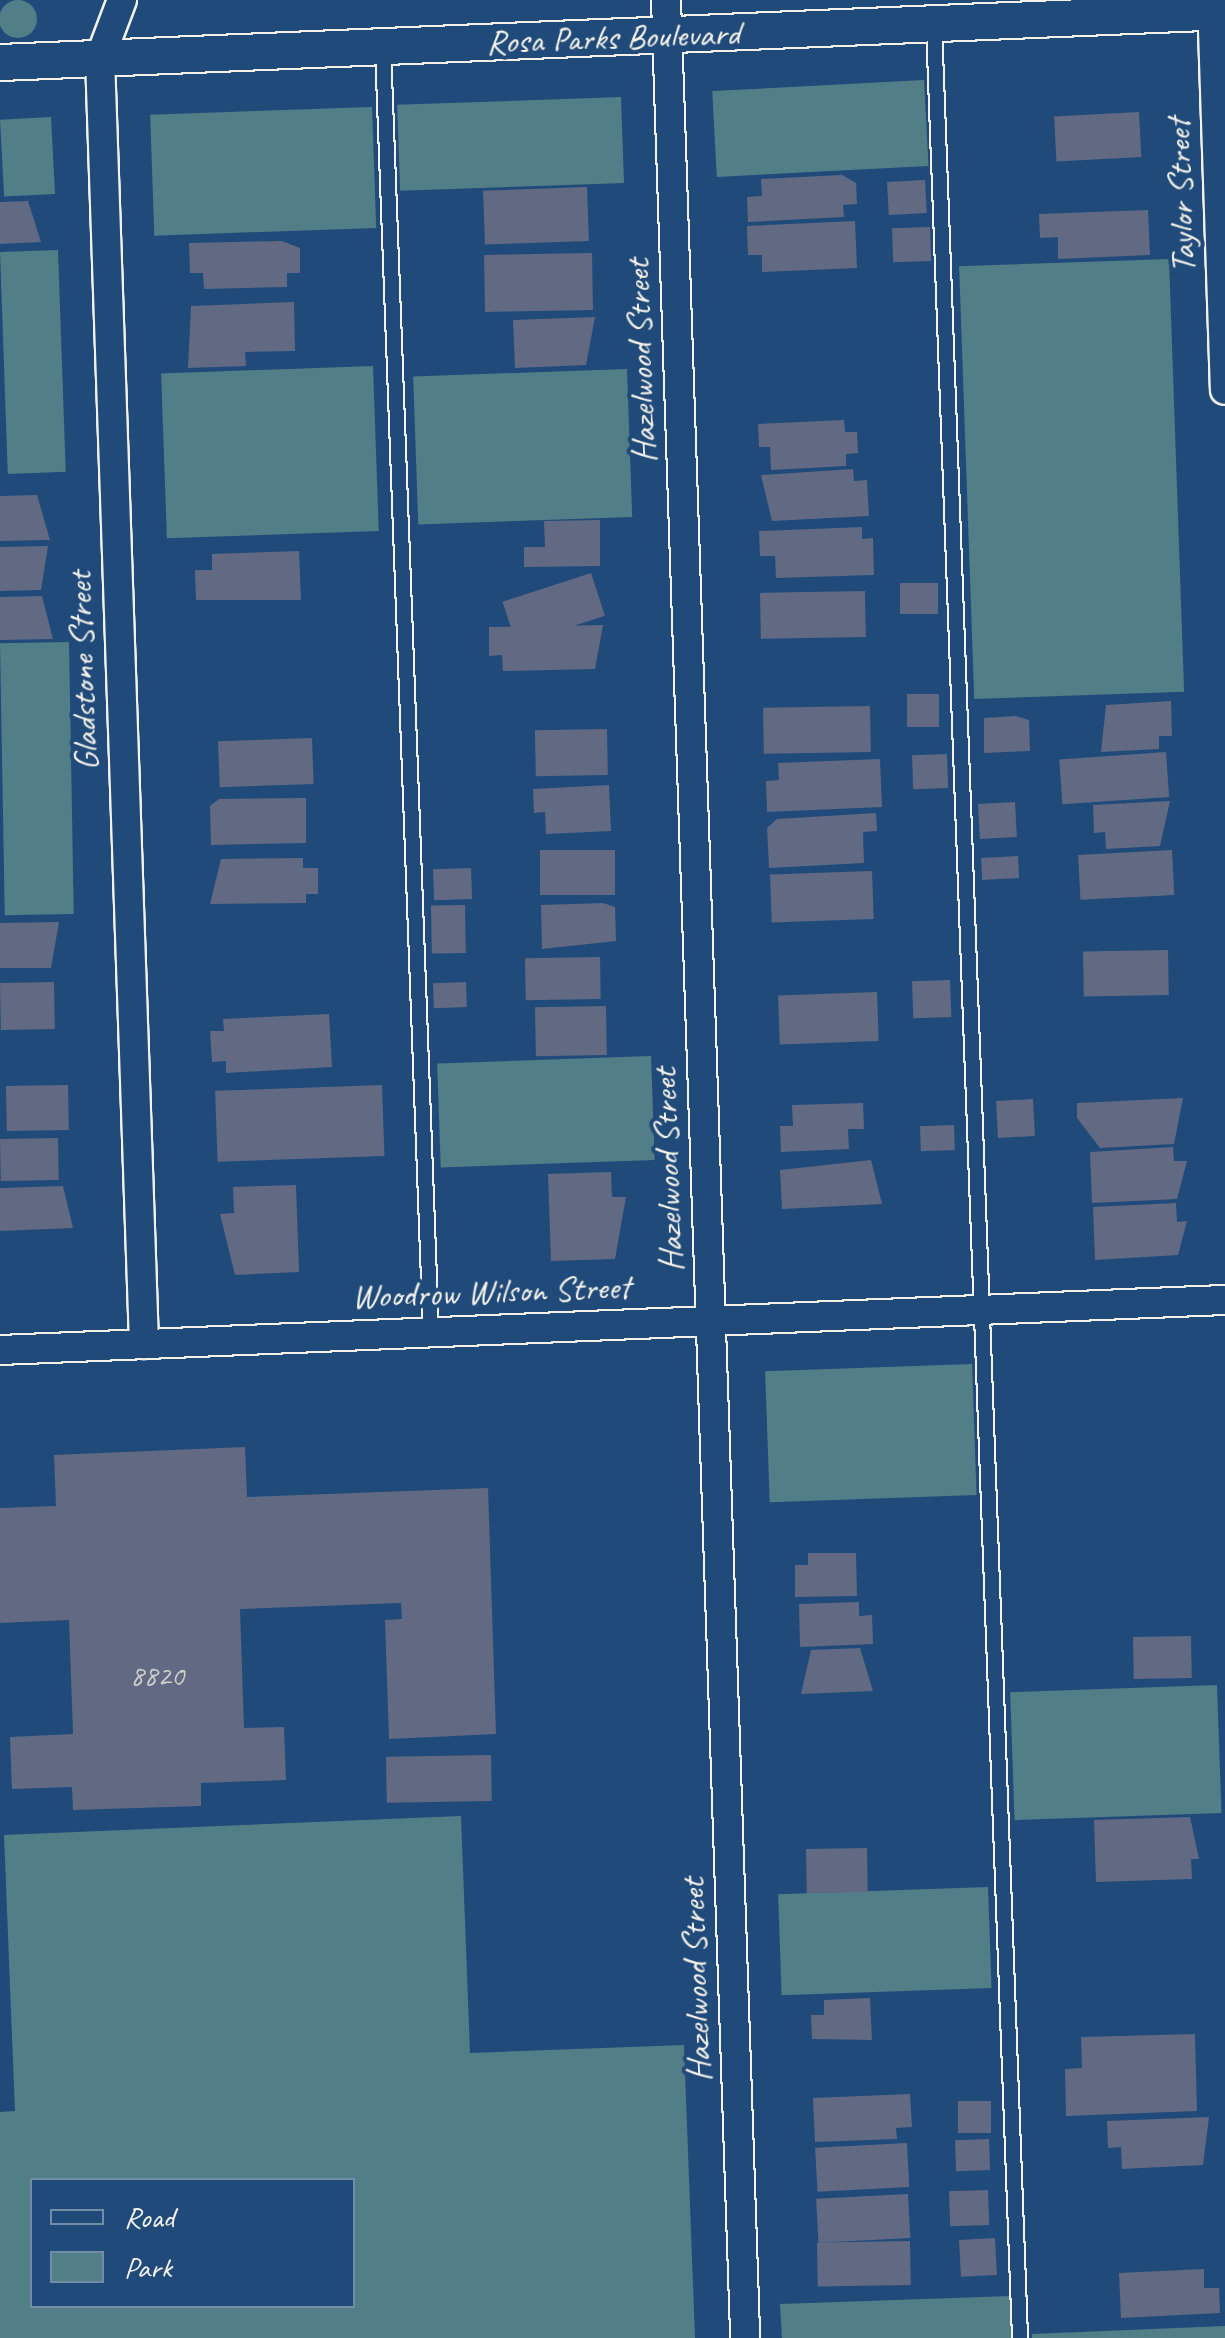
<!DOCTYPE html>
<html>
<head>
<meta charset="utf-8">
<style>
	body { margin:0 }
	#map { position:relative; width:1225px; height:2338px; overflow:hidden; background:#1f4a7a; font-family:Caveat,sans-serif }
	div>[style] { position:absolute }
	.green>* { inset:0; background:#527f87; transform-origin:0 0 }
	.round { border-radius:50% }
	.building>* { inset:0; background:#616a82; transform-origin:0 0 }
	.roads { filter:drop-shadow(2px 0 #f4f1e8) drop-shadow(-2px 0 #f4f1e8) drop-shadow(0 2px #f4f1e8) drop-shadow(0 -2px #f4f1e8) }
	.service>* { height:14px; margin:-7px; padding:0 7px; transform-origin:7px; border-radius:7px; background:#1f4a7a }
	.minor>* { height:28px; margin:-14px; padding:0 14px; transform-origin:14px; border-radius:14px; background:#1f4a7a }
	.tertiary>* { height:35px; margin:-17.5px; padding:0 17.5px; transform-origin:17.5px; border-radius:17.5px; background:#1f4a7a }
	span { translate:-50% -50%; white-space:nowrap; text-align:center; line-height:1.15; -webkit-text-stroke:8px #1f4a7a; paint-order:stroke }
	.number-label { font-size:30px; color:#cfcfce }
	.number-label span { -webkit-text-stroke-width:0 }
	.street-label { font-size:35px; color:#f4f1e8 }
	.legend { position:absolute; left:30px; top:2178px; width:325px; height:130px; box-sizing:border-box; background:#1f4a7a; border:2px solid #748da6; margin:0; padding:12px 18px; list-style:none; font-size:30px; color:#f4f1e8 }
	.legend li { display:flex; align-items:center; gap:20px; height:50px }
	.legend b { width:50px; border:2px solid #748da6 }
</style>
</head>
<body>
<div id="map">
	<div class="green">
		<div class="round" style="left:-1px;top:0;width:38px;height:38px"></div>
		<div style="left:924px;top:80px;width:86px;height:212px;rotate:87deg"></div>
		<div style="left:621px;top:97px;width:86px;height:224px;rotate:88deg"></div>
		<div style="left:372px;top:107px;width:121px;height:222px;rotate:88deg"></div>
		<div style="left:51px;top:117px;width:77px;height:51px;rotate:87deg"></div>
		<div style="left:58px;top:250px;width:222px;height:58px;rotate:88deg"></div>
		<div style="left:1169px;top:259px;width:433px;height:210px;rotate:88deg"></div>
		<div style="left:373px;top:366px;width:165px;height:212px;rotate:88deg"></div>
		<div style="left:627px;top:369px;width:148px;height:214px;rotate:88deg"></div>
		<div style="left:69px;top:642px;width:272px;height:69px;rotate:89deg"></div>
		<div style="left:651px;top:1056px;width:104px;height:214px;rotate:88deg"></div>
		<div style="left:972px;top:1364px;width:131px;height:207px;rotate:88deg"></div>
		<div style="left:1217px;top:1685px;width:128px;height:207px;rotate:88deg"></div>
		<div style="clip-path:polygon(evenodd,461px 1816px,470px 2053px,684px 2045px,695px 2338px,0 2338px,0 2112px,15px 2111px,4px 1835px,461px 1816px,352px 2180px,352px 2306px,32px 2306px,32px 2180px,352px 2180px)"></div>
		<div style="left:988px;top:1887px;width:101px;height:210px;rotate:88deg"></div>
		<div style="clip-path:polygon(1011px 2296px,1013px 2338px,782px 2338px,780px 2304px)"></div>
		<div style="clip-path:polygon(1225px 2326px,1225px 2338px,1032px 2338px,1032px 2334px)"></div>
	</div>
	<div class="building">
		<div style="left:1139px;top:112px;width:45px;height:85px;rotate:87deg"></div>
		<div style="clip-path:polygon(842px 175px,856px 183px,857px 204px,843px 205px,844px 217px,748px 222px,747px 197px,762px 196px,761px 179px)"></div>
		<div style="left:925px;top:180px;width:33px;height:38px;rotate:87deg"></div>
		<div style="left:587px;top:187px;width:54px;height:104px;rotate:88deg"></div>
		<div style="clip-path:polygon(28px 201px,41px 242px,0 244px,0 202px)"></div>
		<div style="clip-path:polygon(1148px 210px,1150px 255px,1058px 259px,1058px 237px,1040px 238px,1039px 214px)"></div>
		<div style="clip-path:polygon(855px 221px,857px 268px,762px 272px,762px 255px,748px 255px,747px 226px)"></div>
		<div style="left:930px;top:227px;width:34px;height:38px;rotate:88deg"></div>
		<div style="clip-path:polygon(282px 241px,300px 248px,300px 273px,287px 273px,287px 287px,204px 289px,203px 273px,190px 273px,189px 243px)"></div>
		<div style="left:592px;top:253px;width:57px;height:108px;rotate:89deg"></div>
		<div style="clip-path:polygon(294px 302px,295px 351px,245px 352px,246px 366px,188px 368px,191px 306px)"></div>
		<div style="clip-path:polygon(595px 317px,586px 365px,515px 368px,513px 320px)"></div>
		<div style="clip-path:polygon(844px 420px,845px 432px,857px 432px,858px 453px,846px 454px,846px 466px,771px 470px,770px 447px,759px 447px,758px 424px)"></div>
		<div style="clip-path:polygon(853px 469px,854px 481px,867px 480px,869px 516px,772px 521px,761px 475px)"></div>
		<div style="clip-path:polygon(37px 495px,50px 540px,0 541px,0 496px)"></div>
		<div style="clip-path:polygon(600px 520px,600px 566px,524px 567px,524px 547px,545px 547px,544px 521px)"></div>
		<div style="clip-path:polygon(862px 527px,862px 539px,873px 538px,874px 575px,776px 578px,775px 556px,760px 556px,759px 531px)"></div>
		<div style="clip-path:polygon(48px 546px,41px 590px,0 591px,0 547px)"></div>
		<div style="clip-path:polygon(299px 551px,301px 600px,196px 600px,195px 570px,212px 570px,212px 554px)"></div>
		<div style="left:591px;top:573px;width:45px;height:93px;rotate:72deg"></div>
		<div style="left:938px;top:583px;width:31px;height:38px;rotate:90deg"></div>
		<div style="left:865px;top:591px;width:46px;height:105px;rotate:89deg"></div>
		<div style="clip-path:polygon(42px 596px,53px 639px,0 640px,0 597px)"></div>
		<div style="clip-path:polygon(603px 625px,595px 669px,503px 671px,502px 655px,489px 656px,489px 627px)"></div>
		<div style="left:907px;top:694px;width:32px;height:33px"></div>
		<div style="clip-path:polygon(1171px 701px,1172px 736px,1159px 736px,1159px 749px,1101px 752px,1106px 705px)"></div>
		<div style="left:870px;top:706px;width:46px;height:107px;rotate:89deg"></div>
		<div style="clip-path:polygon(1016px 716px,1029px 720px,1030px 751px,984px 753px,984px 718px)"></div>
		<div style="left:607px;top:729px;width:46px;height:72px;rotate:89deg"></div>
		<div style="left:312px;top:738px;width:46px;height:94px;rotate:88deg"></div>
		<div style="left:1166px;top:752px;width:45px;height:107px;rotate:86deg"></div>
		<div style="left:947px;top:754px;width:34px;height:35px;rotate:88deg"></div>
		<div style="clip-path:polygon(880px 759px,882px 807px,767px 812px,766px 781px,779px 780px,778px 763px)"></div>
		<div style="clip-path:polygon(609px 785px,611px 831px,546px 834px,545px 812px,534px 813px,533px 789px)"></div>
		<div style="clip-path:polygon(306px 798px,306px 843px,211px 845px,210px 806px,219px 799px)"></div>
		<div style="clip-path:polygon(1170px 801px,1160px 846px,1106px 849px,1105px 832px,1094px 833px,1093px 805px)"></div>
		<div style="left:1015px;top:802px;width:35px;height:37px;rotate:87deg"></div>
		<div style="clip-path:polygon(876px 813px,877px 831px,863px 832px,864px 863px,769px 868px,767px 828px,777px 819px)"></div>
		<div style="left:615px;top:850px;width:45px;height:75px;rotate:90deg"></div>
		<div style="left:1172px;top:850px;width:45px;height:94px;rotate:87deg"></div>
		<div style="left:1018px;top:856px;width:22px;height:37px;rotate:87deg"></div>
		<div style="clip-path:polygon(303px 858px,303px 868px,318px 868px,318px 894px,306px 894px,306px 903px,210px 904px,221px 859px)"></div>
		<div style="left:471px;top:868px;width:31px;height:38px;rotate:88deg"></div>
		<div style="left:872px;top:871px;width:48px;height:102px;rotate:88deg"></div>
		<div style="clip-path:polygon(603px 903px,615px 907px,616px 941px,542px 949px,541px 905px)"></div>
		<div style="left:465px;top:905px;width:48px;height:34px;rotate:89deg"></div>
		<div style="clip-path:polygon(59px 922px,51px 968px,0 968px,0 923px)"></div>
		<div style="left:1168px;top:950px;width:45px;height:85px;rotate:89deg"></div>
		<div style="left:600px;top:957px;width:42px;height:75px;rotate:89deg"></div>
		<div style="left:950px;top:980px;width:37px;height:38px;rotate:88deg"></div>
		<div style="left:54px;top:982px;width:47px;height:54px;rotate:89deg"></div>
		<div style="left:466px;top:982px;width:25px;height:33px;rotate:88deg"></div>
		<div style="left:877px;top:992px;width:49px;height:99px;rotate:88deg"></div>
		<div style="left:606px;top:1006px;width:49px;height:71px;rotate:89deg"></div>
		<div style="clip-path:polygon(329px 1014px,332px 1067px,226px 1073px,226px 1061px,212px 1062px,210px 1031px,224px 1031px,223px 1019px)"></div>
		<div style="left:68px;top:1085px;width:45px;height:62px;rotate:89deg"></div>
		<div style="left:382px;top:1085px;width:71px;height:167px;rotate:88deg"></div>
		<div style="clip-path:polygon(1183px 1098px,1174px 1144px,1100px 1148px,1077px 1118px,1077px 1103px)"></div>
		<div style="left:1033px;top:1099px;width:37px;height:37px;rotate:87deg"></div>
		<div style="clip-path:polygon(863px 1103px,864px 1129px,848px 1129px,849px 1149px,781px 1152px,780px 1126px,793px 1126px,792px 1105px)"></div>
		<div style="left:954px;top:1125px;width:25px;height:34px;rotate:88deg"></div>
		<div style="left:58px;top:1138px;width:42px;height:58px;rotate:89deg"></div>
		<div style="clip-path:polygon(1173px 1147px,1174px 1161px,1187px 1161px,1177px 1199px,1092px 1203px,1090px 1152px)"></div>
		<div style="clip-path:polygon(871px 1160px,882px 1204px,782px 1209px,780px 1170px)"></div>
		<div style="clip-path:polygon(611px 1172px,612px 1197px,626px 1197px,615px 1259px,551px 1261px,548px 1174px)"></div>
		<div style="clip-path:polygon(296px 1185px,299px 1272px,235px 1275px,220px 1214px,234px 1213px,233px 1187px)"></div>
		<div style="clip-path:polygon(63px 1186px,73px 1228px,0 1231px,0 1188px)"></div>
		<div style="clip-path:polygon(1176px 1203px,1177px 1222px,1187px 1221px,1178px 1255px,1095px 1260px,1093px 1207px)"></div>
		<div style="clip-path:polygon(245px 1447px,247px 1497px,488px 1488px,496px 1734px,389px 1739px,385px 1620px,402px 1619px,401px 1603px,240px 1609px,244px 1728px,284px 1727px,286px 1780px,201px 1783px,201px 1806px,73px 1810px,72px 1787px,12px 1789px,10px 1737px,73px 1734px,69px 1620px,0 1623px,0 1508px,56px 1506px,54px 1455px)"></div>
		<div style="clip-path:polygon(808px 1553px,856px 1553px,857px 1596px,795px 1597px,795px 1565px,808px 1565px)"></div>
		<div style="clip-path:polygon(859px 1602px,859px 1616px,872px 1615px,873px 1644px,800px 1647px,799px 1604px)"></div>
		<div style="left:1191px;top:1636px;width:42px;height:58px;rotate:89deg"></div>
		<div style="clip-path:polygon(860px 1648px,873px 1691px,801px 1694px,811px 1650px)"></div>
		<div style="left:491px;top:1755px;width:46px;height:105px;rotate:89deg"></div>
		<div style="clip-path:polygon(1190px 1817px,1199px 1859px,1191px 1859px,1192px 1879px,1096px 1882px,1094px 1820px)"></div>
		<div style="left:867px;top:1848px;width:44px;height:61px;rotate:89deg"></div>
		<div style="clip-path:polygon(870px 1998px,872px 2040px,812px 2039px,811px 2015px,824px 2015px,824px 2000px)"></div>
		<div style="clip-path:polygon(1195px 2034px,1197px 2111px,1066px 2116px,1065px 2069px,1082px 2068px,1081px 2037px)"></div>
		<div style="clip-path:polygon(910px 2094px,912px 2127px,896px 2128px,897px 2139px,815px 2142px,813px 2098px)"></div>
		<div style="left:958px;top:2101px;width:33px;height:32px"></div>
		<div style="clip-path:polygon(1209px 2117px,1203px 2165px,1122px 2169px,1121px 2147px,1108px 2148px,1107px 2121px)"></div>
		<div style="left:989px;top:2139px;width:31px;height:34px;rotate:88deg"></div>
		<div style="left:907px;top:2143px;width:44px;height:92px;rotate:87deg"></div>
		<div style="left:988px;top:2190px;width:35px;height:39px;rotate:88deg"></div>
		<div style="left:908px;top:2194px;width:44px;height:92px;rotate:87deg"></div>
		<div style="left:995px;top:2238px;width:37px;height:36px;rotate:87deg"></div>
		<div style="left:910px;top:2241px;width:44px;height:93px;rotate:89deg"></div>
		<div style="clip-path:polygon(1204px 2269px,1204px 2288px,1219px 2288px,1220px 2313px,1121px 2318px,1119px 2273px)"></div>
	</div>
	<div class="roads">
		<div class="service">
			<div style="left:934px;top:25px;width:2315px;rotate:87.87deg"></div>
			<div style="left:383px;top:48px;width:1285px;rotate:87.86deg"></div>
		</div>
		<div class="minor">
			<div style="left:122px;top:0;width:62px;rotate:110.8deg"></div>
			<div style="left:100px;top:58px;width:1287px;rotate:88.04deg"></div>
			<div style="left:666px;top:0;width:2339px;rotate:88.06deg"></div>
			<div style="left:1212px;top:0;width:390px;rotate:88.1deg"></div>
			<div style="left:0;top:1350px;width:1226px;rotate:-2.34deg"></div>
		</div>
		<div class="tertiary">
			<div style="left:0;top:62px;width:1226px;rotate:-2.38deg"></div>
		</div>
	</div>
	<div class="number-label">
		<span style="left:157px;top:1675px">8820</span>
	</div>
	<div class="street-label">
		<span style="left:613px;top:38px;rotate:-2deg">Rosa Parks Boulevard</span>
		<span style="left:1181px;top:196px;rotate:-92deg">Taylor Street</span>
		<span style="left:641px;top:361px;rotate:-92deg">Hazelwood Street</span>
		<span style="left:83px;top:671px;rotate:-92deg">Gladstone Street</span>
		<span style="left:668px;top:1170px;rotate:-92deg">Hazelwood Street</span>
		<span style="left:491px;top:1292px;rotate:-2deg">Woodrow Wilson Street</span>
		<span style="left:696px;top:1980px;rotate:-92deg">Hazelwood Street</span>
	</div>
	<ul class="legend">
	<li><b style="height:12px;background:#1f4a7a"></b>Road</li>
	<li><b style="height:28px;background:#527f87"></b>Park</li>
	</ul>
</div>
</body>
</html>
